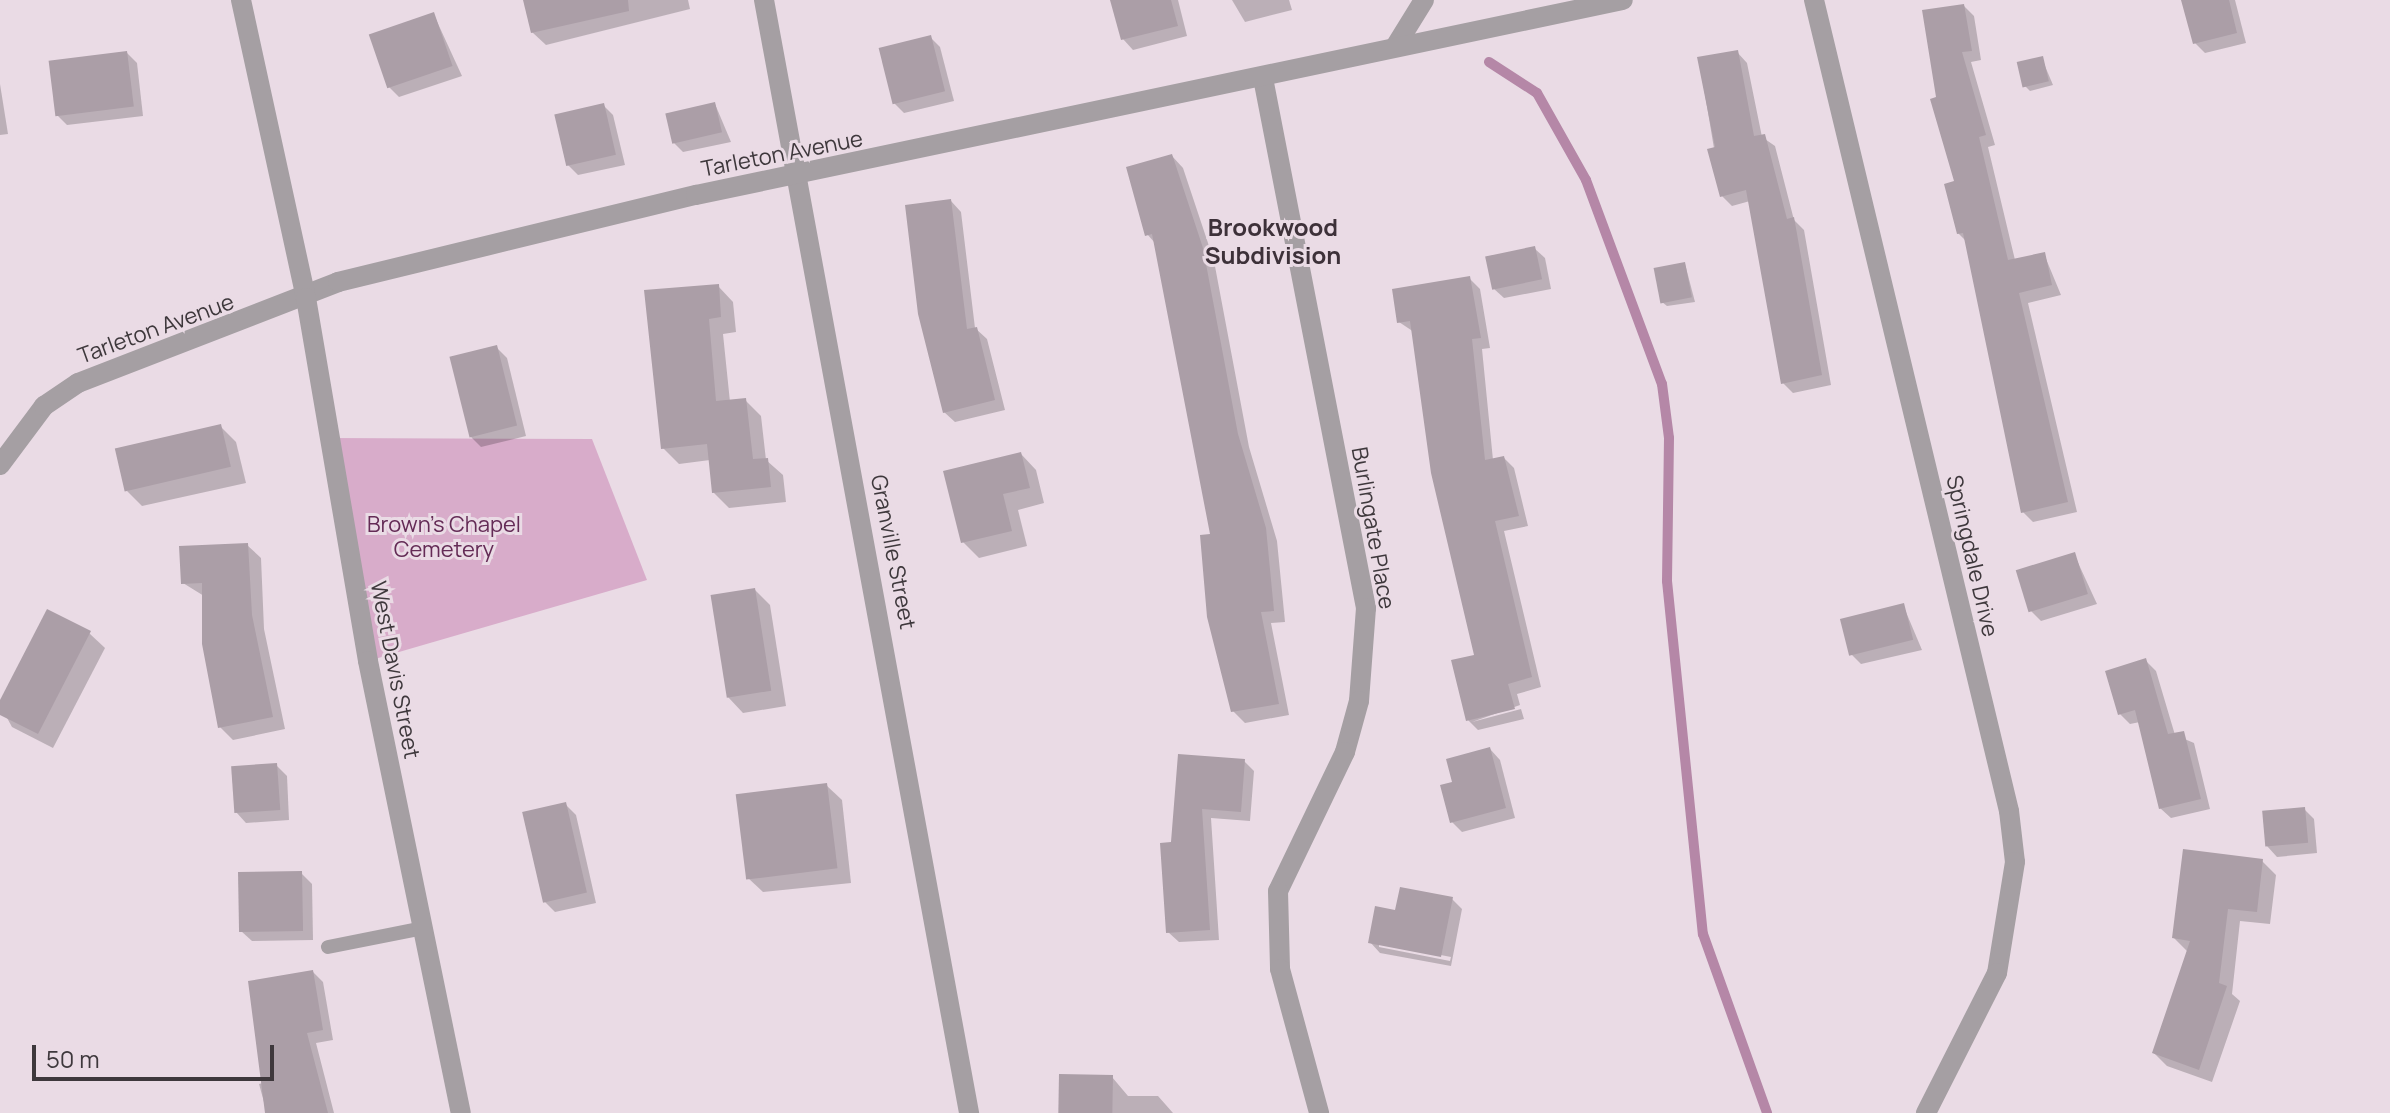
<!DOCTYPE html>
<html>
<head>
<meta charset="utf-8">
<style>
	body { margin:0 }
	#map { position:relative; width:2390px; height:1113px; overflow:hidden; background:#eadbe5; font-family:Manrope,sans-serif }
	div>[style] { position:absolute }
	.green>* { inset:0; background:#d8acca }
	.shadow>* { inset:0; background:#0003 }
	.stream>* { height:10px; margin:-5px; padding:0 5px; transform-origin:5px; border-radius:5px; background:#b587a7 }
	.building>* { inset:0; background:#ab9ea7; transform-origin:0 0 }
	.service>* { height:14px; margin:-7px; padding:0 7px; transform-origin:7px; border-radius:7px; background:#a59fa3 }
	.minor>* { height:20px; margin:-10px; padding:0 10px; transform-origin:10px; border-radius:10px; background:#a59fa3 }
	.tertiary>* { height:20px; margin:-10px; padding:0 10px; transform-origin:10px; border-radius:10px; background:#a59fa3 }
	span { translate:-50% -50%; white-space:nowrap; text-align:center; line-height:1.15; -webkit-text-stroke:6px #eadbe5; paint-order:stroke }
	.street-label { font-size:22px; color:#3e383c }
	.park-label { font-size:22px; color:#642b56 }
	.neighbourhood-label { font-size:24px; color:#3d3139; font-weight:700 }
	.scale { position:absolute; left:32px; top:1045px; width:242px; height:36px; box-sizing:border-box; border:4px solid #3e383c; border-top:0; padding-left:10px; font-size:24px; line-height:28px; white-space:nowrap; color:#3e383c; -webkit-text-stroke:6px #eadbe5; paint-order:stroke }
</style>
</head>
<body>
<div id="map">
	<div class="green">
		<div style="clip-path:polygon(326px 438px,592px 439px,647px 580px,368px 661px)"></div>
	</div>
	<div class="shadow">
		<div style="clip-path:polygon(525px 0,688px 0,690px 9px,546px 45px,532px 32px)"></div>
		<div style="clip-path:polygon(1112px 0,1178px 0,1187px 36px,1133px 50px,1123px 39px)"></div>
		<div style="clip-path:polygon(1232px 0,1289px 0,1292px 10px,1245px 22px)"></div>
		<div style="clip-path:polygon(2183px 0,2235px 0,2246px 43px,2205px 53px,2195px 43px)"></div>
		<div style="clip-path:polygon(1964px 6px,1974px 16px,1981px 60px,1971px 62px,1995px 145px,1988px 147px,2015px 260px,2044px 254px,2061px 295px,2028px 303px,2077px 512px,2033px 522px,2023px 512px,1967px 242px,1958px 233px,1957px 183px,1939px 98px)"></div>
		<div style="clip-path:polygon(434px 15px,462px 76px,399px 97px,389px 87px)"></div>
		<div style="clip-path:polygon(930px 37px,940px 47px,954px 101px,904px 113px,894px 103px)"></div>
		<div style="clip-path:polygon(1737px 52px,1747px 63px,1762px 137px,1775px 146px,1794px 220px,1804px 230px,1831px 385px,1793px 393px,1783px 383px,1750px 201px,1732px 206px,1722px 196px,1699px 59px)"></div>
		<div style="clip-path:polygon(127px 53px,137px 63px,143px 116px,67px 125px,56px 114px)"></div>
		<div style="clip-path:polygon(2042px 59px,2053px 85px,2030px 91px,2025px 86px)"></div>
		<div style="clip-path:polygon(0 84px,8px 134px,0 135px)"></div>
		<div style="clip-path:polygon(715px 104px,731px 142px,683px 152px,673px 142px)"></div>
		<div style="clip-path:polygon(603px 105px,613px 115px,625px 165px,578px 175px,568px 165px)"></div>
		<div style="clip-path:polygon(1172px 156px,1183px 168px,1214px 261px,1249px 447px,1277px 541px,1285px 622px,1271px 623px,1289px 715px,1245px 723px,1233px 711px,1213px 535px,1155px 243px,1147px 234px)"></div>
		<div style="clip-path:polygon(951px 201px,961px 212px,975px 328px,987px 339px,1005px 410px,955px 422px,944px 412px)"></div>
		<div style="clip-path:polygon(1534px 248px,1545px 258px,1551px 289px,1504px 298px,1493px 288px)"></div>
		<div style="clip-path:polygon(1685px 264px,1695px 302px,1667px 306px,1662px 302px)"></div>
		<div style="clip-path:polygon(1469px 278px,1480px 289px,1490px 348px,1482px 349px,1493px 460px,1504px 458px,1514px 468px,1528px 526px,1504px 531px,1541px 687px,1517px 694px,1520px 705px,1472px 722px,1521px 709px,1524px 719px,1478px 730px,1468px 720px,1476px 656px,1414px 332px,1399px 322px)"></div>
		<div style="clip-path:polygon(718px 286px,733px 302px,736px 332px,723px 334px,730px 402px,745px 400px,761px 416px,766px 460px,783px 475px,786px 502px,729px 508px,713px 492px,710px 460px,679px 464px,663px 448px)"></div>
		<div style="clip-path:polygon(497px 348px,507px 358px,526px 436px,481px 447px,471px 437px)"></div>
		<div style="clip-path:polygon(221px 427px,236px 442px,246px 483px,142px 506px,127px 491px)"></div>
		<div style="clip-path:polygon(1021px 454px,1036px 470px,1044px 503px,1018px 510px,1027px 546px,979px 558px,963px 542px)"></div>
		<div style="clip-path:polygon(247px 545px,261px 558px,264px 629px,285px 729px,233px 740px,220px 727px,204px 596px,183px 583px)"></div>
		<div style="clip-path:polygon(2074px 554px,2097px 604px,2041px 621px,2031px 611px)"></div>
		<div style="clip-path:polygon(755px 590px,770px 605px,786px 706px,743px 713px,728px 697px)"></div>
		<div style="clip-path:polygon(1903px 605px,1922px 650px,1861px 664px,1850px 653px)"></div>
		<div style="clip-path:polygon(89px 633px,105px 648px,53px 748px,12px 727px,0 705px)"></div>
		<div style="clip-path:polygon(2146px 661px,2156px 671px,2175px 735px,2194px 743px,2210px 809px,2171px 818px,2160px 808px,2140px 722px,2130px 724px,2120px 714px)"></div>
		<div style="clip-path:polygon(1490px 749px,1500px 760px,1515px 818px,1462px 832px,1452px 822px)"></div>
		<div style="clip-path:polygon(1180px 756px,1244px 761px,1254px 771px,1250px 821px,1211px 818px,1219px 940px,1179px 942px,1168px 932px)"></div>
		<div style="clip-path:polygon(276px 765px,287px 776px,289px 820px,246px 823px,236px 812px)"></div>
		<div style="clip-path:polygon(826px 785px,842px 800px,851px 883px,763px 892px,747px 877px)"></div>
		<div style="clip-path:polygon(565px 804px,576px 815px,596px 903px,555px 912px,545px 902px)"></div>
		<div style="clip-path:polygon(2304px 809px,2314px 819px,2317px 853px,2277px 857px,2267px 846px)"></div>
		<div style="clip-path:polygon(2262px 861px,2276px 875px,2270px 924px,2240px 921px,2232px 994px,2240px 1001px,2212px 1082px,2167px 1066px,2154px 1053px,2188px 952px,2174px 938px)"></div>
		<div style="clip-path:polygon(301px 873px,312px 884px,313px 940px,252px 941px,241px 931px)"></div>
		<div style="clip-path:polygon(evenodd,1452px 899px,1462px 909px,1451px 966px,1380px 953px,1370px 942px,1397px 912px,1452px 899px,1379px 943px,1451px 957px,1450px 961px,1379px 947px,1379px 943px)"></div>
		<div style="clip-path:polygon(313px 972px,323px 982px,333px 1040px,316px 1043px,334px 1113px,267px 1113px,259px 1084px,267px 1082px)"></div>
		<div style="clip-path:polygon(1112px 1077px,1128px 1096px,1158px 1096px,1173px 1113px,1060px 1113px)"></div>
	</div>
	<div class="stream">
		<div style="left:1489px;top:62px;width:57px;rotate:32.9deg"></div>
		<div style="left:1537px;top:93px;width:100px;rotate:60.6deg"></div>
		<div style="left:1586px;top:180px;width:218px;rotate:69.6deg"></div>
		<div style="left:1662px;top:384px;width:54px;rotate:82.6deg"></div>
		<div style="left:1669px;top:438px;width:143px;rotate:90.8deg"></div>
		<div style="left:1667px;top:581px;width:355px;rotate:84.2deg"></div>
		<div style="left:1703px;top:934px;width:190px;rotate:70.3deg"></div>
	</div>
	<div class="building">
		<div style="clip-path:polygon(523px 0,628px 0,629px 11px,531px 33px)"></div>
		<div style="clip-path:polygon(1110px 0,1171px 0,1178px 26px,1121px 40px)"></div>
		<div style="clip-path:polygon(2181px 0,2229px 0,2237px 33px,2193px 44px)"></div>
		<div style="clip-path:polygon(1964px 4px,1972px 51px,1962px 52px,1986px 135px,1979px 137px,2008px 260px,2045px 252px,2052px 285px,2019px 293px,2068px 502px,2021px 513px,1963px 233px,1957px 234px,1944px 184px,1954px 181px,1930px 99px,1936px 97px,1922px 10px)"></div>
		<div style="left:434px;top:12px;width:57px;height:69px;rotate:71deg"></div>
		<div style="left:931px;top:35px;width:58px;height:54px;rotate:76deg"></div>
		<div style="clip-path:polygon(1738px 50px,1754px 136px,1765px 134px,1787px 219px,1794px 217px,1822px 375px,1781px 384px,1746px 190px,1720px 197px,1707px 149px,1715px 147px,1697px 57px)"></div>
		<div style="left:127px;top:51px;width:56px;height:79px;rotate:83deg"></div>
		<div style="left:2043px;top:56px;width:26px;height:27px;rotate:77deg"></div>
		<div style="left:715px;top:102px;width:31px;height:51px;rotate:77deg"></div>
		<div style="left:604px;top:103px;width:53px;height:51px;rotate:77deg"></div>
		<div style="clip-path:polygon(1172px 154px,1203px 248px,1238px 434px,1266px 528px,1274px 611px,1261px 612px,1279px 704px,1231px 712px,1207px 617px,1200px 535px,1210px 534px,1152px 234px,1145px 236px,1126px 167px)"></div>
		<div style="clip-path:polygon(951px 199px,967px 329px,977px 327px,995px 400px,943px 413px,918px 314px,905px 205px)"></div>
		<div style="left:1535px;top:246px;width:34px;height:51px;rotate:78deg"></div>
		<div style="left:1685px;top:262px;width:36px;height:32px;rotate:79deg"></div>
		<div style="clip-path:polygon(1470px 276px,1481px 338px,1472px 339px,1485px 460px,1504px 456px,1519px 516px,1495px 521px,1532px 677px,1508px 684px,1515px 709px,1466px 721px,1451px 660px,1474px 655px,1431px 473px,1410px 321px,1397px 323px,1392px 289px)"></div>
		<div style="clip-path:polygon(719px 284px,721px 317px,709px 319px,716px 401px,746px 398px,753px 459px,768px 458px,771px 487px,712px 493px,707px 444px,661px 449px,644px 290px)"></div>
		<div style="left:497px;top:345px;width:83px;height:49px;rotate:76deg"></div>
		<div style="left:221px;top:424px;width:44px;height:109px;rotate:77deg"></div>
		<div style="clip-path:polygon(1021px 452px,1030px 488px,1003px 494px,1012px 531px,961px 543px,943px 471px)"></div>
		<div style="clip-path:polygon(248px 543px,252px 615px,273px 717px,218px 728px,202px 644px,202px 583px,181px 584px,179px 546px)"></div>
		<div style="left:2075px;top:552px;width:44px;height:62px;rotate:73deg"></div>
		<div style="left:755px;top:588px;width:104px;height:45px;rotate:81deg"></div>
		<div style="left:1904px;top:603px;width:38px;height:66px;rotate:76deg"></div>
		<div style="clip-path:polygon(47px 609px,91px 631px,38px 734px,0 715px,0 700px)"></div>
		<div style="clip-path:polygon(2146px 658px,2168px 734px,2184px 731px,2201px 799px,2159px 809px,2135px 710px,2118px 715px,2105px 671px)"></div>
		<div style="clip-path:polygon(1490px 747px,1506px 808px,1450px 823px,1440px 785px,1452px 782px,1446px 759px)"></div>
		<div style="clip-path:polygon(1178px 754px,1245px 759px,1241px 812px,1202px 809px,1210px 930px,1166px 933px,1160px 843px,1171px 842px)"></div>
		<div style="left:277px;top:763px;width:47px;height:46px;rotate:86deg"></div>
		<div style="left:827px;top:783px;width:86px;height:92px;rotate:83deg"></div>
		<div style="left:566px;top:802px;width:93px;height:45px;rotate:77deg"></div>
		<div style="left:2305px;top:807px;width:36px;height:43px;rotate:85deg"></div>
		<div style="clip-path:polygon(2183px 849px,2263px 859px,2257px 912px,2228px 909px,2219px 983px,2227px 986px,2199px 1070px,2152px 1053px,2190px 941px,2172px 938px)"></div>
		<div style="left:302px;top:871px;width:60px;height:64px;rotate:89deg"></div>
		<div style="clip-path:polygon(1400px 887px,1453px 897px,1441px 957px,1368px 943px,1375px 906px,1395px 910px)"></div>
		<div style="clip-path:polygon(313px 970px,323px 1030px,307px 1033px,328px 1113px,265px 1113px,248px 981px)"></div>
		<div style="left:1059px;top:1074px;width:54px;height:39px;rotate:1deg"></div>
	</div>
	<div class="service">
		<div style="left:328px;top:947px;width:98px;rotate:-11.2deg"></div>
	</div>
	<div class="minor">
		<div style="left:764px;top:0;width:1132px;rotate:79.56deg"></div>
		<div style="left:1814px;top:0;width:834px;rotate:76.48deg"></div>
		<div style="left:2009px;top:811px;width:51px;rotate:83.3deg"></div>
		<div style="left:2015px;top:862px;width:112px;rotate:99.2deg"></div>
		<div style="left:1997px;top:973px;width:157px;rotate:116.9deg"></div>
		<div style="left:1395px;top:47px;width:55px;rotate:-58.3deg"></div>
		<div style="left:1263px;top:78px;width:540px;rotate:79deg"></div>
		<div style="left:1366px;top:608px;width:93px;rotate:94.3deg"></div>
		<div style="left:1359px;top:701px;width:53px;rotate:105.4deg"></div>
		<div style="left:1345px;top:752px;width:154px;rotate:115.7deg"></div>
		<div style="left:1278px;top:891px;width:78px;rotate:88.5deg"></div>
		<div style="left:1280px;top:969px;width:149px;rotate:74.8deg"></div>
		<div style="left:0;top:465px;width:74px;rotate:-53.3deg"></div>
		<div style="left:44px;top:406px;width:41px;rotate:-34.1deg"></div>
		<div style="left:78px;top:383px;width:279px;rotate:-21.2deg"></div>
		<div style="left:338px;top:282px;width:368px;rotate:-13.7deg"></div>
		<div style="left:696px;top:195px;width:947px;rotate:-11.88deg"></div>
	</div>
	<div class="tertiary">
		<div style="left:241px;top:0;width:305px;rotate:77.7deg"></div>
		<div style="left:306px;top:298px;width:368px;rotate:80.3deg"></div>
		<div style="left:368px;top:661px;width:461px;rotate:78.4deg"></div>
	</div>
	<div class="street-label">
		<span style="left:782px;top:154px;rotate:-11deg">Tarleton Avenue</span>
		<span style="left:156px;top:329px;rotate:-20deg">Tarleton Avenue</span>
		<span style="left:1373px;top:528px;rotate:80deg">Burlingate Place</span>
		<span style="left:893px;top:552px;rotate:79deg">Granville Street</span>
		<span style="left:1972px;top:556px;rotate:77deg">Springdale Drive</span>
		<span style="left:395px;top:670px;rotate:79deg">West Davis Street</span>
	</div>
	<div class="park-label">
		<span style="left:444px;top:537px">Brown's Chapel<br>Cemetery</span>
	</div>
	<div class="neighbourhood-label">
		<span style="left:1273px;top:241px">Brookwood<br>Subdivision</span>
	</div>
	<div class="scale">50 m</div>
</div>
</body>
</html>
